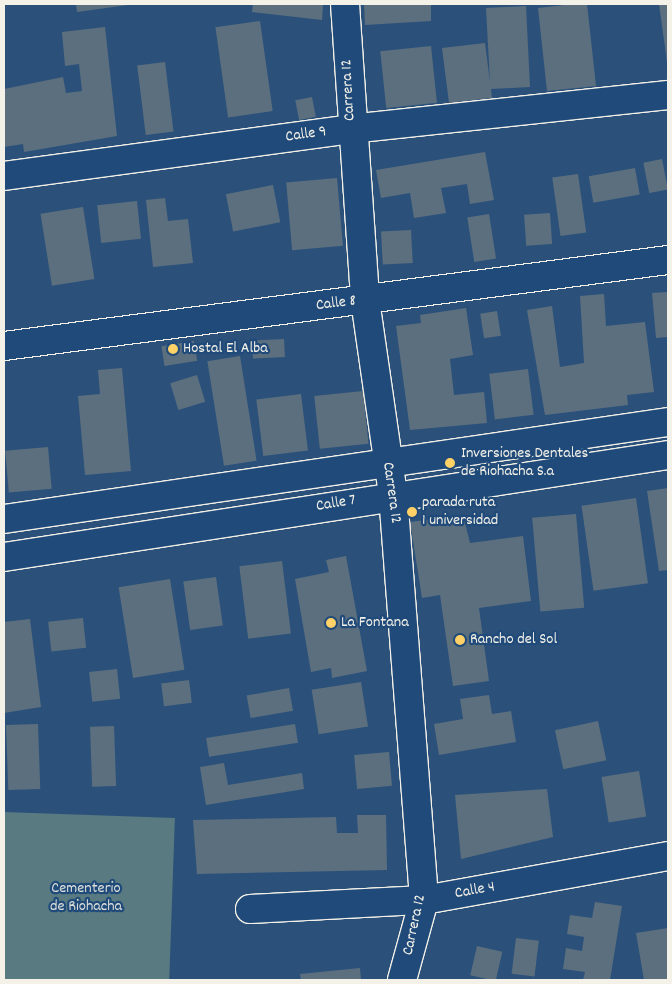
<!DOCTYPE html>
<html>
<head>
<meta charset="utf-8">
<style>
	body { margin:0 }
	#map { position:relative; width:672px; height:984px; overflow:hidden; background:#2b517b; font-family:Dekko,sans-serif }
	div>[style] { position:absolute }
	.green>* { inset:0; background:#587a80; transform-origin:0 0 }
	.building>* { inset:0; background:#5c6f7e; transform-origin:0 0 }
	.roads { filter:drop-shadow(1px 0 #f4f1e8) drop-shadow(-1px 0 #f4f1e8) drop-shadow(0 1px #f4f1e8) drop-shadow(0 -1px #f4f1e8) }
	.minor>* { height:28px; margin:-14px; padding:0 14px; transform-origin:14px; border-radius:14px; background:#1f4a7a }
	.tertiary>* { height:28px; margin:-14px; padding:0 14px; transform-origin:14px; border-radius:14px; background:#1f4a7a }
	.dots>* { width:14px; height:14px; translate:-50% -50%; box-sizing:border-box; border:2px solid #1f4a7a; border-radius:50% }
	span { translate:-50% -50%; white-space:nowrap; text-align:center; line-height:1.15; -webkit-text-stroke:4.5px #1f4a7a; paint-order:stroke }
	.street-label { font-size:16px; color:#f4f1e8 }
	.poi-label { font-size:16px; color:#f4f1e8 }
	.left { translate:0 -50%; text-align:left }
	.park-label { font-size:16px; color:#dddfd8 }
	.frame { position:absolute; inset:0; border:5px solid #f4f1e8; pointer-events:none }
</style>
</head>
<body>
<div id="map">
	<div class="green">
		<div style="left:4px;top:812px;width:171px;height:168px;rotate:2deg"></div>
	</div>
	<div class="building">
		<div style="clip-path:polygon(76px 4px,128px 4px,128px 5px,77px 12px)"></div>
		<div style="clip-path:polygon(253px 4px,323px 4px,322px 20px,252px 12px)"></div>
		<div style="clip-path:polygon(364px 4px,431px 4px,431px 21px,365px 25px)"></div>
		<div style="clip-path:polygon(573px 4px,587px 4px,596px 86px,547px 91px,538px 8px)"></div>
		<div style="clip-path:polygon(659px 4px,668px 4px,668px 62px,667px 62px)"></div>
		<div style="clip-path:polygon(526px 6px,530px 87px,491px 89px,492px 98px,449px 103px,442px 48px,485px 43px,490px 82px,486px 8px)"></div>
		<div style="left:260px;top:21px;width:91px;height:45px;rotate:82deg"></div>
		<div style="clip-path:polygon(105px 27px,117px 136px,24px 152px,23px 144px,4px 147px,4px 89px,63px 77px,66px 93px,82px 91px,79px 64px,65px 66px,62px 32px)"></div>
		<div style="left:431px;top:46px;width:57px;height:51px;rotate:84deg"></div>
		<div style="left:165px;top:62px;width:70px;height:28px;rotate:83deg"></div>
		<div style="left:312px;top:97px;width:20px;height:17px;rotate:79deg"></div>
		<div style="clip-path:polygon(485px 152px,494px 200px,470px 204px,467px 184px,441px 188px,446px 213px,414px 218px,410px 193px,381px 198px,376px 170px)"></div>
		<div style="left:662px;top:159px;width:31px;height:19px;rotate:79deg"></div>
		<div style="left:635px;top:168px;width:27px;height:47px;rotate:80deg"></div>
		<div style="left:578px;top:174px;width:59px;height:26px;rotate:82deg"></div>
		<div style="left:337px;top:178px;width:68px;height:51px;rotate:85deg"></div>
		<div style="left:273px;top:185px;width:38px;height:48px;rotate:79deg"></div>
		<div style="clip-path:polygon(165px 198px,168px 221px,188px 219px,193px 263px,153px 267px,146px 200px)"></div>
		<div style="left:137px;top:201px;width:38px;height:40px;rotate:84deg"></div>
		<div style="left:83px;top:207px;width:73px;height:43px;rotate:81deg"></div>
		<div style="left:550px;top:213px;width:31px;height:26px;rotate:86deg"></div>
		<div style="left:489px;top:214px;width:45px;height:22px;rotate:81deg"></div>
		<div style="left:411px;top:230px;width:33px;height:30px;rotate:87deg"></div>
		<div style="clip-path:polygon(668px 292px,668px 337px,656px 338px,652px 293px)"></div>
		<div style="clip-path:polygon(604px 294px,606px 326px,645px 322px,654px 392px,627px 395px,628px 405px,545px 415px,527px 310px,552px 306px,560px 367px,584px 363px,580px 296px)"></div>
		<div style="clip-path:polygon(466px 308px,473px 355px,450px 359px,454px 395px,484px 392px,487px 423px,410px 430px,396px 326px,421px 323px,420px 315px)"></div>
		<div style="left:497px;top:311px;width:25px;height:17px;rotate:81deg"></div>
		<div style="left:284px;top:339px;width:18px;height:32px;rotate:87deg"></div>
		<div style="left:194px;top:341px;width:20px;height:33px;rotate:81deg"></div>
		<div style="left:240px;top:356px;width:106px;height:33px;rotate:81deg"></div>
		<div style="clip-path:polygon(122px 368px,131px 471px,85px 475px,78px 396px,100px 394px,98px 370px)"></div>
		<div style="left:528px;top:369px;width:46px;height:39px;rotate:83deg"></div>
		<div style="left:197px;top:375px;width:28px;height:28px;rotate:73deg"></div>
		<div style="left:363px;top:391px;width:53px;height:49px;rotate:84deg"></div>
		<div style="left:301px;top:394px;width:57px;height:45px;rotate:83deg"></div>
		<div style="left:48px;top:447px;width:42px;height:43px;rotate:85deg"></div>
		<div style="clip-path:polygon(668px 488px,668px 570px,659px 571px,647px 491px)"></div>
		<div style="left:636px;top:498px;width:86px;height:55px;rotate:82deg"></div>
		<div style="left:576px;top:514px;width:94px;height:44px;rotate:85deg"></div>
		<div style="clip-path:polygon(463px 515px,470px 543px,523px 536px,531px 601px,479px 608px,489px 681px,453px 686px,440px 595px,422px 598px,410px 522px)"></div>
		<div style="clip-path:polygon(346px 556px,367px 671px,332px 678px,331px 668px,311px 672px,295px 579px,329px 572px,326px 560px)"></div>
		<div style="left:282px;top:561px;width:73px;height:43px;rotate:83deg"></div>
		<div style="left:216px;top:577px;width:49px;height:33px;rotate:82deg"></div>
		<div style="left:170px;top:579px;width:92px;height:52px;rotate:81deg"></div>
		<div style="left:83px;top:618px;width:30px;height:35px;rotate:84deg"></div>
		<div style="clip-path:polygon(30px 619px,41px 707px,4px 713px,4px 622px)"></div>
		<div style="left:117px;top:669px;width:30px;height:28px;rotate:84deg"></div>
		<div style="left:189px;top:680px;width:23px;height:28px;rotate:83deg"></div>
		<div style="left:361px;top:682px;width:45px;height:50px;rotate:81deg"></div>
		<div style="left:289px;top:688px;width:23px;height:43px;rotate:80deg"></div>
		<div style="clip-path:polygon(489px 695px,492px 714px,511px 711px,516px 742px,439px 755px,434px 724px,463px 719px,460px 699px)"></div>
		<div style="left:598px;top:721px;width:40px;height:44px;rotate:78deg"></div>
		<div style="left:38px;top:724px;width:65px;height:32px;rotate:88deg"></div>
		<div style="left:295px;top:724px;width:19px;height:90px;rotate:81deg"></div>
		<div style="left:114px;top:726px;width:60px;height:24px;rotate:88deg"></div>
		<div style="left:389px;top:752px;width:34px;height:35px;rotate:85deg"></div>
		<div style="clip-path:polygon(224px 763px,228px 785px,302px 773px,304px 789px,206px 805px,200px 767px)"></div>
		<div style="left:639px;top:771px;width:46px;height:38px;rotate:81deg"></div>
		<div style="clip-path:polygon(547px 789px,553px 837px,461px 859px,455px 795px)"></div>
		<div style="clip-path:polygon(357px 815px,386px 815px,387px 870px,197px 874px,193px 820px,336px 817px,337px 833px,358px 833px)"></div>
		<div style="clip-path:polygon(595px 902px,622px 906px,610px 980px,583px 980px,585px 972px,563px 969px,566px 948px,582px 951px,584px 937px,567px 934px,570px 915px,592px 918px)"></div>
		<div style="clip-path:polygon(668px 928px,668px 980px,644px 980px,636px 933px)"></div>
		<div style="left:516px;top:938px;width:23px;height:36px;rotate:7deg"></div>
		<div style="left:477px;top:946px;width:26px;height:30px;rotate:13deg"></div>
		<div style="clip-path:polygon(360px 968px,361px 980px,301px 980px,300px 974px)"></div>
	</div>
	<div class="roads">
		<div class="minor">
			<div style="left:345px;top:4px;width:297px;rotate:86.1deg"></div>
			<div style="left:365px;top:300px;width:197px;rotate:81.8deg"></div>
			<div style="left:393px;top:495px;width:406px;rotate:85.6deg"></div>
			<div style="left:424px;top:900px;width:83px;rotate:105.4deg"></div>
			<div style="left:4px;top:176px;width:349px;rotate:-7.7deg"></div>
			<div style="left:350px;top:129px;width:320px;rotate:-6.1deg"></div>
			<div style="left:4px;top:346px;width:670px;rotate:-7.38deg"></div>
			<div style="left:250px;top:909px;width:174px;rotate:-3deg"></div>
			<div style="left:424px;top:900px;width:248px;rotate:-10.2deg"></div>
		</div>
		<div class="tertiary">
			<div style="left:4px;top:519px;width:671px;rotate:-8.31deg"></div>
			<div style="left:4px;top:557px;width:672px;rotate:-8.73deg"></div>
		</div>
	</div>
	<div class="dots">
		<div style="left:173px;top:349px;background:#ffd166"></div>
		<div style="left:450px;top:463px;background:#ffd166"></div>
		<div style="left:412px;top:512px;background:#ffd166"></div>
		<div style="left:331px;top:623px;background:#ffd166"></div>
		<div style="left:460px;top:640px;background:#ffd166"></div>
	</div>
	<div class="street-label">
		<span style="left:349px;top:90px;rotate:-93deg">Carrera 12</span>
		<span style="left:306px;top:135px;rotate:-8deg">Calle 9</span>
		<span style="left:336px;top:304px;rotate:-7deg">Calle 8</span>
		<span style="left:391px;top:493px;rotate:82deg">Carrera 12</span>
		<span style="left:336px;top:504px;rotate:-9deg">Calle 7</span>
		<span style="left:475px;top:891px;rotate:-10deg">Calle 4</span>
		<span style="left:415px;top:925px;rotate:-78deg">Carrera 12</span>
	</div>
	<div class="poi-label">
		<span class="left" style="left:183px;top:349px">Hostal El Alba</span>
		<span class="left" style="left:461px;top:463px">Inversiones Dentales<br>de Riohacha S.a</span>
		<span class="left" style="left:422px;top:512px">parada ruta<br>1 universidad</span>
		<span class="left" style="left:341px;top:623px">La Fontana</span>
		<span class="left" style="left:470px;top:640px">Rancho del Sol</span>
	</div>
	<div class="park-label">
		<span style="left:86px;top:898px">Cementerio<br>de Riohacha</span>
	</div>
	<div class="frame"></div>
</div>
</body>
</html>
